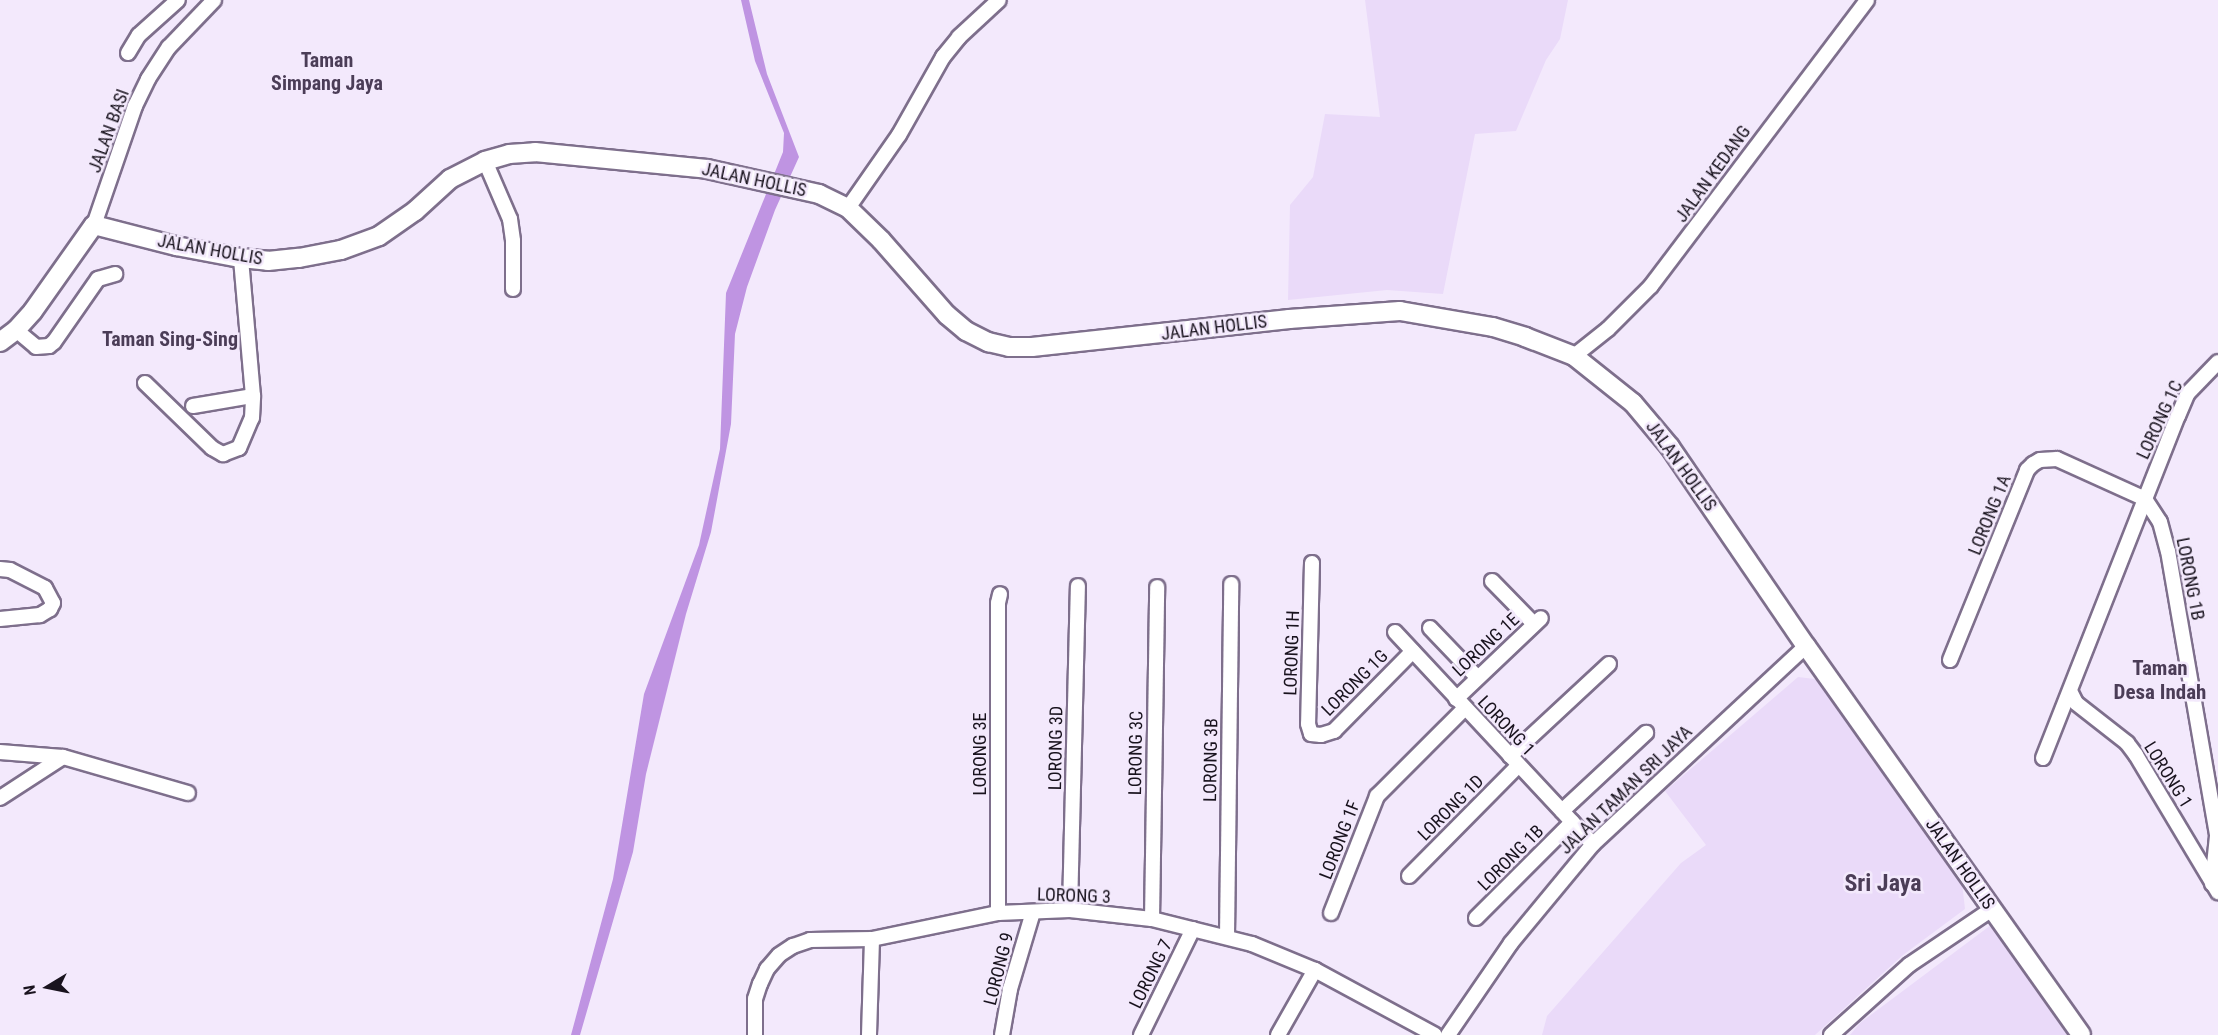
<!DOCTYPE html>
<html>
<head>
<meta charset="utf-8">
<style>
	body { margin:0 }
	#map { position:relative; width:2218px; height:1035px; overflow:hidden; background:#f3e9fc; font-family:"Roboto Condensed",sans-serif }
	div>[style] { position:absolute }
	.built>* { inset:0; background:#eadaf9 }
	.water>* { inset:0; background:#bf94e2 }
	.roads { filter:drop-shadow(2px 0 #7e6f8c) drop-shadow(-2px 0 #7e6f8c) drop-shadow(0 2px #7e6f8c) drop-shadow(0 -2px #7e6f8c) }
	.minor>* { height:14px; margin:-7px; padding:0 7px; transform-origin:7px; border-radius:7px; background:#fff }
	.major>* { height:18px; margin:-9px; padding:0 9px; transform-origin:9px; border-radius:9px; background:#fff }
	span { translate:-50% -50%; white-space:nowrap; text-align:center; line-height:1.15; -webkit-text-stroke:5px #f3e9fc; paint-order:stroke }
	.street-label { font-size:18px; color:#19131e }
	.neighbourhood-label { font-size:20px; color:#4b3d57; font-weight:700 }
	.quarter-label { font-size:21px; color:#4b3d57; font-weight:700 }
	.district-label { font-size:24px; color:#4b3d57; font-weight:700 }
	.north { position:absolute; left:18px; top:957px; width:60px; height:60px; -webkit-text-stroke:4px #f3e9fc; paint-order:stroke; rotate:260deg; font-size:16px; font-weight:700; line-height:24px; text-align:center; color:#19131e }
	.north::after { content:''; display:block; margin:auto; width:21px; height:27px; background:#19131e; clip-path:polygon(50% 0,100% 100%,50% 72%,0 100%) }
</style>
</head>
<body>
<div id="map">
	<div class="built">
		<div style="clip-path:polygon(1365px 0,1568px 0,1560px 39px,1546px 60px,1516px 131px,1475px 134px,1443px 294px,1387px 290px,1288px 300px,1290px 205px,1313px 177px,1325px 114px,1380px 117px)"></div>
		<div style="clip-path:polygon(1798px 677px,1823px 680px,1962px 883px,1965px 909px,1903px 955px,1815px 1035px,1542px 1035px,1547px 1016px,1681px 863px,1706px 845px,1665px 791px)"></div>
		<div style="clip-path:polygon(1991px 925px,2067px 1035px,1850px 1035px,1860px 1023px)"></div>
	</div>
	<div class="water">
		<div style="clip-path:polygon(741px 0,749px 0,767px 74px,799px 157px,775px 210px,747px 287px,735px 334px,731px 424px,711px 532px,686px 614px,646px 774px,633px 852px,580px 1035px,571px 1035px,613px 879px,644px 694px,699px 545px,720px 449px,726px 293px,783px 152px,784px 133px,755px 61px)"></div>
	</div>
	<div class="roads">
		<div class="minor">
			<div style="left:128px;top:53px;width:21px;rotate:-59deg"></div>
			<div style="left:139px;top:35px;width:52px;rotate:-41.9deg"></div>
			<div style="left:485px;top:161px;width:63px;rotate:66.7deg"></div>
			<div style="left:510px;top:219px;width:22px;rotate:82deg"></div>
			<div style="left:513px;top:241px;width:48px;rotate:90deg"></div>
			<div style="left:848px;top:208px;width:89px;rotate:-55.1deg"></div>
			<div style="left:899px;top:135px;width:90px;rotate:-60.6deg"></div>
			<div style="left:943px;top:57px;width:26px;rotate:-51deg"></div>
			<div style="left:959px;top:37px;width:54px;rotate:-42.8deg"></div>
			<div style="left:94px;top:225px;width:126px;rotate:-71deg"></div>
			<div style="left:135px;top:106px;width:30px;rotate:-64deg"></div>
			<div style="left:148px;top:79px;width:38px;rotate:-57deg"></div>
			<div style="left:169px;top:47px;width:65px;rotate:-46.2deg"></div>
			<div style="left:16px;top:330px;width:26px;rotate:40deg"></div>
			<div style="left:36px;top:347px;width:13px;rotate:-4deg"></div>
			<div style="left:49px;top:346px;width:6px;rotate:-39deg"></div>
			<div style="left:54px;top:342px;width:77px;rotate:-55.1deg"></div>
			<div style="left:98px;top:279px;width:18px;rotate:-16deg"></div>
			<div style="left:1574px;top:356px;width:43px;rotate:-38.5deg"></div>
			<div style="left:1608px;top:329px;width:61px;rotate:-45deg"></div>
			<div style="left:1651px;top:286px;width:358px;rotate:-52.9deg"></div>
			<div style="left:145px;top:383px;width:93px;rotate:44.1deg"></div>
			<div style="left:212px;top:448px;width:13px;rotate:29deg"></div>
			<div style="left:223px;top:454px;width:17px;rotate:-21deg"></div>
			<div style="left:239px;top:448px;width:33px;rotate:-67deg"></div>
			<div style="left:252px;top:418px;width:22px;rotate:-87deg"></div>
			<div style="left:253px;top:396px;width:139px;rotate:-95deg"></div>
			<div style="left:193px;top:406px;width:61px;rotate:-9.5deg"></div>
			<div style="left:2145px;top:499px;width:27px;rotate:57deg"></div>
			<div style="left:2160px;top:522px;width:30px;rotate:75deg"></div>
			<div style="left:2168px;top:551px;width:289px;rotate:80.2deg"></div>
			<div style="left:2217px;top:836px;width:48px;rotate:95.9deg"></div>
			<div style="left:1312px;top:563px;width:161px;rotate:91.4deg"></div>
			<div style="left:1308px;top:724px;width:10px;rotate:73deg"></div>
			<div style="left:1311px;top:734px;width:10px;rotate:6deg"></div>
			<div style="left:1321px;top:735px;width:14px;rotate:-17deg"></div>
			<div style="left:1334px;top:731px;width:112px;rotate:-45.4deg"></div>
			<div style="left:0;top:569px;width:10px;rotate:6deg"></div>
			<div style="left:10px;top:570px;width:39px;rotate:27deg"></div>
			<div style="left:45px;top:588px;width:17px;rotate:62deg"></div>
			<div style="left:53px;top:603px;width:7px;rotate:117deg"></div>
			<div style="left:50px;top:609px;width:12px;rotate:149deg"></div>
			<div style="left:40px;top:615px;width:40px;rotate:174.3deg"></div>
			<div style="left:1492px;top:581px;width:60px;rotate:45.7deg"></div>
			<div style="left:1430px;top:628px;width:69px;rotate:46.2deg"></div>
			<div style="left:1395px;top:632px;width:290px;rotate:47deg"></div>
			<div style="left:1950px;top:660px;width:205px;rotate:-67.9deg"></div>
			<div style="left:2027px;top:470px;width:8px;rotate:-45deg"></div>
			<div style="left:2033px;top:464px;width:8px;rotate:-30deg"></div>
			<div style="left:2040px;top:460px;width:17px;rotate:-3deg"></div>
			<div style="left:2057px;top:459px;width:97px;rotate:24.4deg"></div>
			<div style="left:2070px;top:691px;width:13px;rotate:63deg"></div>
			<div style="left:2076px;top:703px;width:65px;rotate:38.1deg"></div>
			<div style="left:2127px;top:743px;width:15px;rotate:53deg"></div>
			<div style="left:2136px;top:755px;width:160px;rotate:59.1deg"></div>
			<div style="left:1456px;top:699px;width:117px;rotate:-43.6deg"></div>
			<div style="left:0;top:752px;width:63px;rotate:4.5deg"></div>
			<div style="left:1510px;top:756px;width:135px;rotate:-42.9deg"></div>
			<div style="left:2043px;top:758px;width:368px;rotate:-68.5deg"></div>
			<div style="left:2178px;top:416px;width:25px;rotate:-67deg"></div>
			<div style="left:2188px;top:393px;width:43px;rotate:-45.9deg"></div>
			<div style="left:0;top:798px;width:75px;rotate:-33.1deg"></div>
			<div style="left:63px;top:757px;width:130px;rotate:16.1deg"></div>
			<div style="left:1562px;top:811px;width:115px;rotate:-42.9deg"></div>
			<div style="left:1409px;top:876px;width:156px;rotate:-45.3deg"></div>
			<div style="left:1070px;top:910px;width:324px;rotate:-88.6deg"></div>
			<div style="left:998px;top:913px;width:310px;rotate:-90deg"></div>
			<div style="left:998px;top:603px;width:9px;rotate:-77deg"></div>
			<div style="left:1331px;top:913px;width:126px;rotate:-68.5deg"></div>
			<div style="left:1377px;top:796px;width:124px;rotate:-45deg"></div>
			<div style="left:1476px;top:918px;width:136px;rotate:-45deg"></div>
			<div style="left:1152px;top:919px;width:332px;rotate:-89.1deg"></div>
			<div style="left:1227px;top:936px;width:352px;rotate:-89.3deg"></div>
			<div style="left:755px;top:1035px;width:36px;rotate:-90deg"></div>
			<div style="left:755px;top:999px;width:16px;rotate:-72deg"></div>
			<div style="left:760px;top:984px;width:17px;rotate:-65deg"></div>
			<div style="left:767px;top:969px;width:18px;rotate:-49deg"></div>
			<div style="left:779px;top:955px;width:17px;rotate:-33deg"></div>
			<div style="left:793px;top:946px;width:18px;rotate:-19deg"></div>
			<div style="left:810px;top:940px;width:62px;rotate:-0.9deg"></div>
			<div style="left:872px;top:939px;width:129px;rotate:-11.7deg"></div>
			<div style="left:998px;top:913px;width:72px;rotate:-2.4deg"></div>
			<div style="left:1070px;top:910px;width:82px;rotate:6.3deg"></div>
			<div style="left:1152px;top:919px;width:103px;rotate:14deg"></div>
			<div style="left:1252px;top:944px;width:68px;rotate:22.4deg"></div>
			<div style="left:1315px;top:970px;width:136px;rotate:28.4deg"></div>
			<div style="left:869px;top:1035px;width:96px;rotate:-88.2deg"></div>
			<div style="left:1002px;top:1035px;width:47px;rotate:-80.1deg"></div>
			<div style="left:1010px;top:989px;width:80px;rotate:-73.4deg"></div>
			<div style="left:1141px;top:1035px;width:118px;rotate:-63.9deg"></div>
			<div style="left:1278px;top:1035px;width:75px;rotate:-60.4deg"></div>
			<div style="left:1448px;top:1035px;width:112px;rotate:-55.6deg"></div>
			<div style="left:1511px;top:943px;width:129px;rotate:-50.4deg"></div>
			<div style="left:1593px;top:844px;width:291px;rotate:-42.9deg"></div>
			<div style="left:1831px;top:1035px;width:105px;rotate:-41.9deg"></div>
			<div style="left:1909px;top:965px;width:100px;rotate:-34deg"></div>
		</div>
		<div class="major">
			<div style="left:0;top:342px;width:20px;rotate:-37deg"></div>
			<div style="left:16px;top:330px;width:25px;rotate:-48deg"></div>
			<div style="left:33px;top:311px;width:105px;rotate:-54.7deg"></div>
			<div style="left:94px;top:225px;width:85px;rotate:14.4deg"></div>
			<div style="left:176px;top:246px;width:66px;rotate:10.5deg"></div>
			<div style="left:241px;top:258px;width:27px;rotate:6deg"></div>
			<div style="left:268px;top:261px;width:31px;rotate:-6deg"></div>
			<div style="left:299px;top:258px;width:43px;rotate:-10.8deg"></div>
			<div style="left:341px;top:250px;width:40px;rotate:-20.2deg"></div>
			<div style="left:379px;top:236px;width:44px;rotate:-34.8deg"></div>
			<div style="left:415px;top:211px;width:47px;rotate:-42.4deg"></div>
			<div style="left:450px;top:179px;width:39px;rotate:-27deg"></div>
			<div style="left:485px;top:161px;width:25px;rotate:-16deg"></div>
			<div style="left:509px;top:154px;width:26px;rotate:-4deg"></div>
			<div style="left:535px;top:152px;width:173px;rotate:5.6deg"></div>
			<div style="left:707px;top:169px;width:115px;rotate:12.6deg"></div>
			<div style="left:819px;top:194px;width:32px;rotate:26deg"></div>
			<div style="left:848px;top:208px;width:46px;rotate:44.1deg"></div>
			<div style="left:881px;top:240px;width:100px;rotate:48.7deg"></div>
			<div style="left:947px;top:315px;width:25px;rotate:40deg"></div>
			<div style="left:966px;top:331px;width:25px;rotate:27deg"></div>
			<div style="left:988px;top:342px;width:22px;rotate:13deg"></div>
			<div style="left:1009px;top:347px;width:23px"></div>
			<div style="left:1032px;top:347px;width:259px;rotate:-6.2deg"></div>
			<div style="left:1289px;top:319px;width:111px;rotate:-4.1deg"></div>
			<div style="left:1400px;top:311px;width:94px;rotate:9.8deg"></div>
			<div style="left:1493px;top:327px;width:34px;rotate:17deg"></div>
			<div style="left:1525px;top:337px;width:53px;rotate:21.2deg"></div>
			<div style="left:1574px;top:356px;width:75px;rotate:38.5deg"></div>
			<div style="left:1633px;top:403px;width:57px;rotate:49.9deg"></div>
			<div style="left:1670px;top:447px;width:241px;rotate:55.7deg"></div>
			<div style="left:1806px;top:646px;width:476px;rotate:54.7deg"></div>
		</div>
	</div>
	<div class="street-label">
		<span style="left:109px;top:131px;rotate:-70deg">JALAN BASI</span>
		<span style="left:1713px;top:174px;rotate:-54deg">JALAN KEDANG</span>
		<span style="left:754px;top:180px;rotate:12deg">JALAN HOLLIS</span>
		<span style="left:210px;top:250px;rotate:10deg">JALAN HOLLIS</span>
		<span style="left:1214px;top:328px;rotate:-7deg">JALAN HOLLIS</span>
		<span style="left:2160px;top:420px;rotate:-65deg">LORONG 1C</span>
		<span style="left:1681px;top:466px;rotate:54deg">JALAN HOLLIS</span>
		<span style="left:1990px;top:515px;rotate:-68deg">LORONG 1A</span>
		<span style="left:2190px;top:579px;rotate:79deg">LORONG 1B</span>
		<span style="left:1486px;top:645px;rotate:-43deg">LORONG 1E</span>
		<span style="left:1292px;top:653px;rotate:-88deg">LORONG 1H</span>
		<span style="left:1355px;top:683px;rotate:-45deg">LORONG 1G</span>
		<span style="left:1506px;top:726px;rotate:47deg">LORONG 1</span>
		<span style="left:1056px;top:748px;rotate:-89deg">LORONG 3D</span>
		<span style="left:1136px;top:753px;rotate:-89deg">LORONG 3C</span>
		<span style="left:980px;top:754px;rotate:-90deg">LORONG 3E</span>
		<span style="left:1211px;top:760px;rotate:-89deg">LORONG 3B</span>
		<span style="left:2168px;top:775px;rotate:58deg">LORONG 1</span>
		<span style="left:1626px;top:790px;rotate:-44deg">JALAN TAMAN SRI JAYA</span>
		<span style="left:1451px;top:808px;rotate:-45deg">LORONG 1D</span>
		<span style="left:1340px;top:840px;rotate:-69deg">LORONG 1F</span>
		<span style="left:1511px;top:858px;rotate:-45deg">LORONG 1B</span>
		<span style="left:1960px;top:864px;rotate:55deg">JALAN HOLLIS</span>
		<span style="left:1074px;top:896px;rotate:2deg">LORONG 3</span>
		<span style="left:999px;top:969px;rotate:-76deg">LORONG 9</span>
		<span style="left:1151px;top:974px;rotate:-64deg">LORONG 7</span>
	</div>
	<div class="neighbourhood-label">
		<span style="left:327px;top:72px">Taman<br>Simpang Jaya</span>
		<span style="left:170px;top:339px">Taman Sing-Sing</span>
	</div>
	<div class="quarter-label">
		<span style="left:2160px;top:680px">Taman<br>Desa Indah</span>
	</div>
	<div class="district-label">
		<span style="left:1883px;top:884px">Sri Jaya</span>
	</div>
	<div class="north">N</div>
</div>
</body>
</html>
